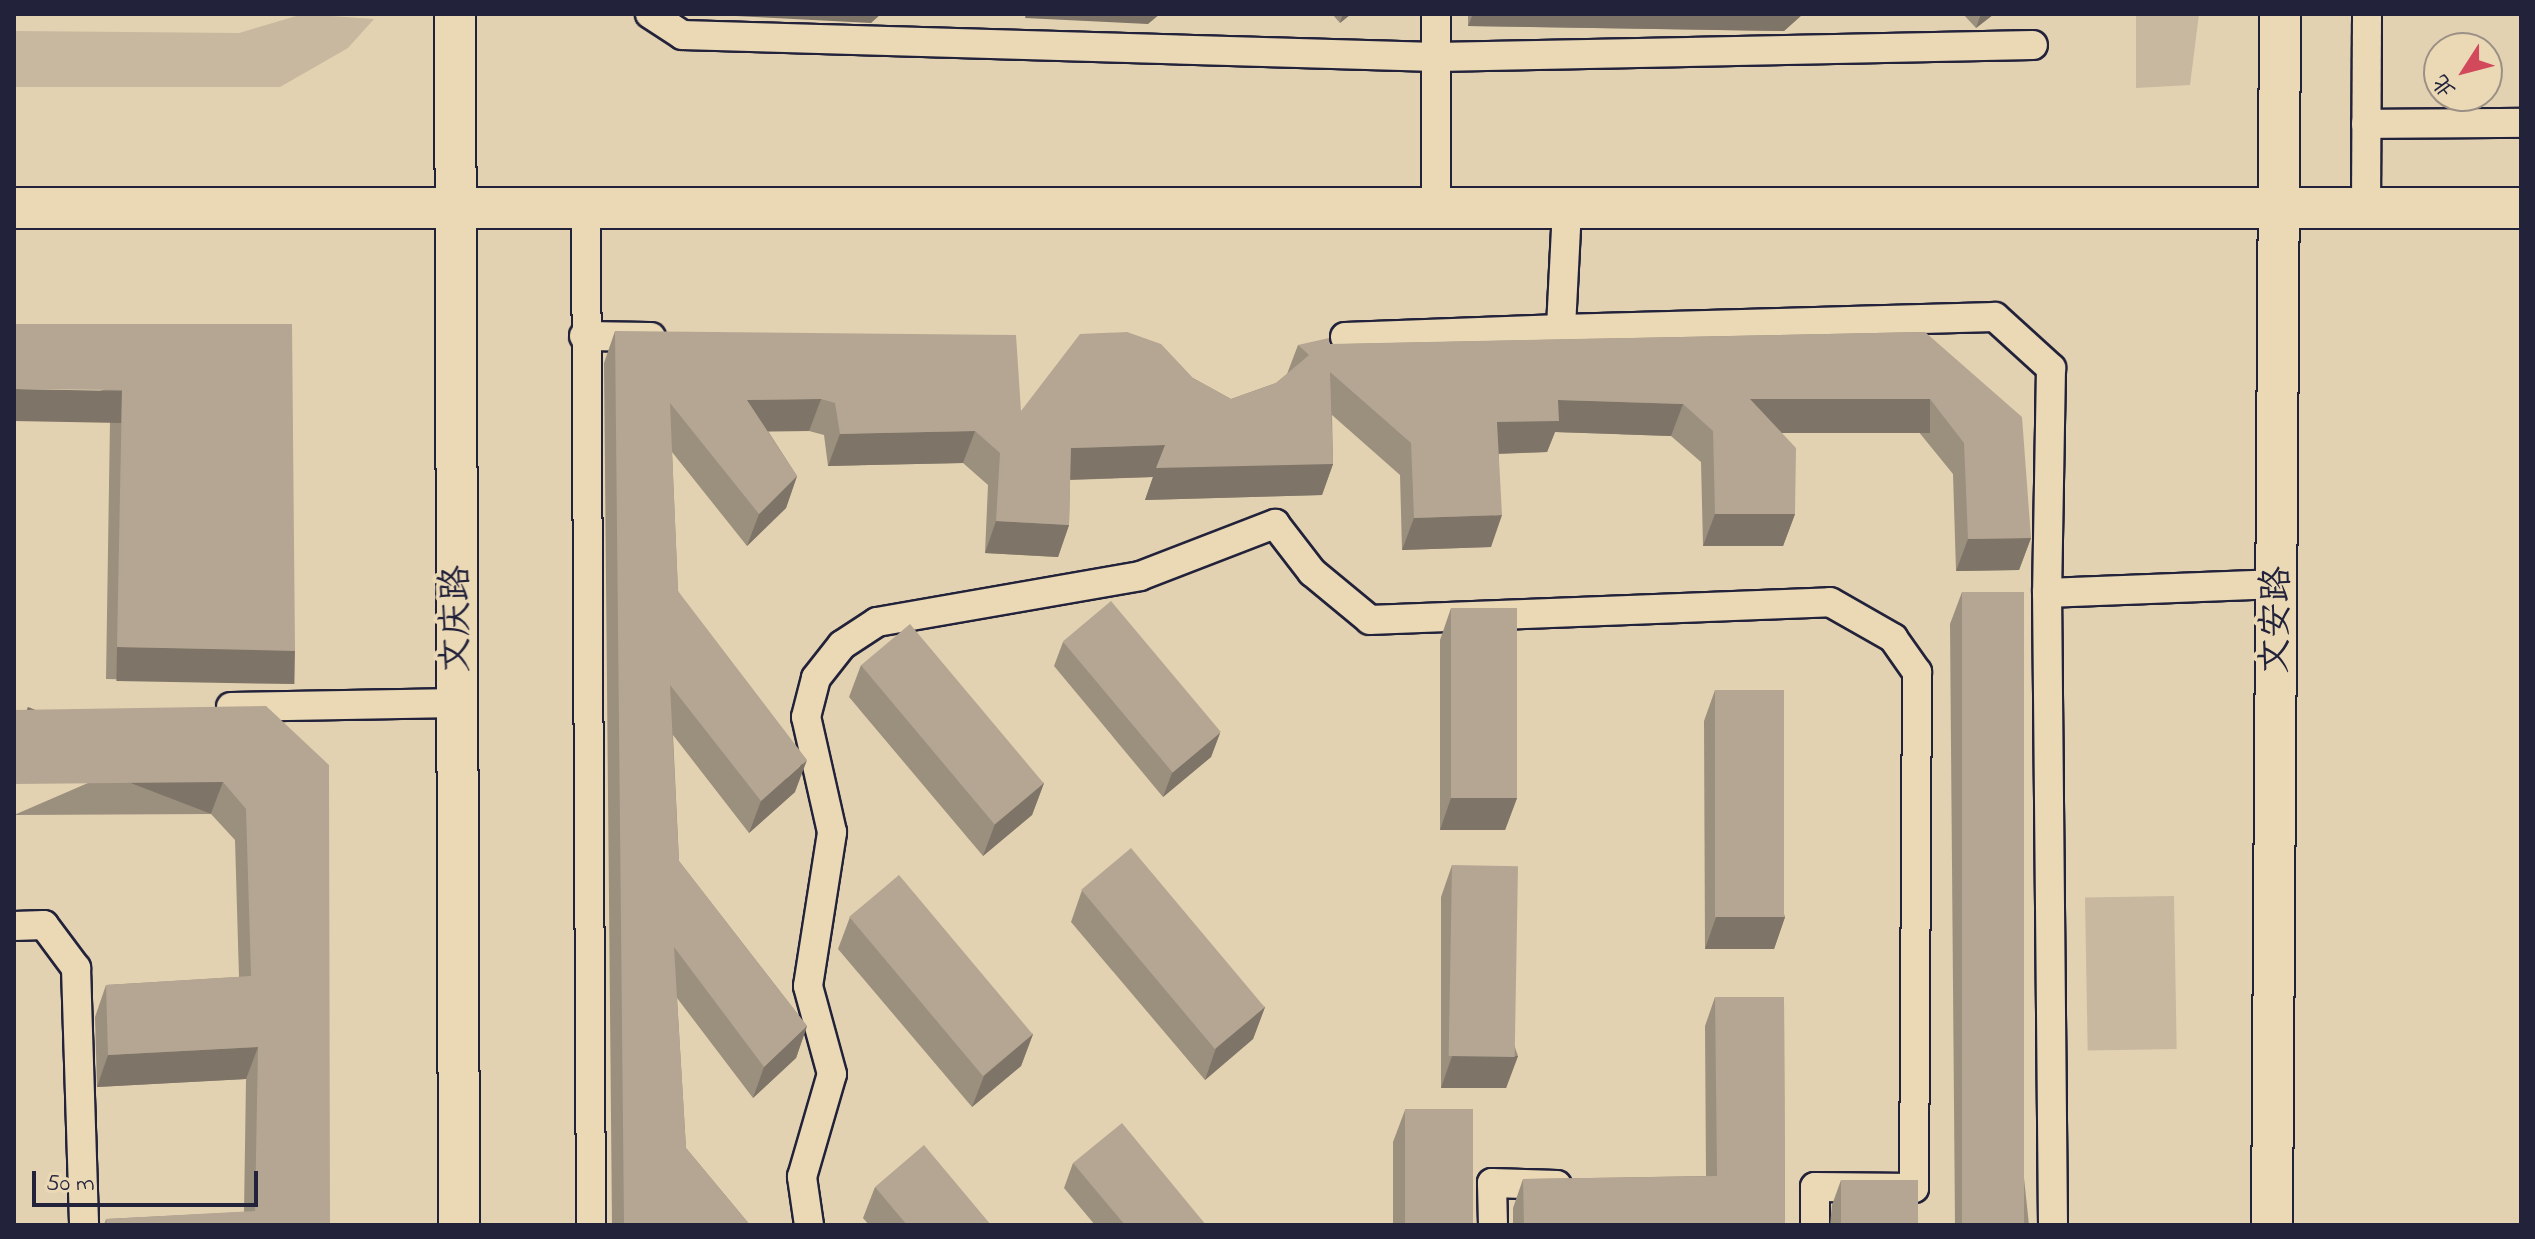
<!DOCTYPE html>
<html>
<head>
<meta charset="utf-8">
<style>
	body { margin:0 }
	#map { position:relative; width:2535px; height:1239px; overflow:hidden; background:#e3d2b1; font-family:"Indie Flower","LXGW WenKai TC",sans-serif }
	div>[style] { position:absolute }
	.green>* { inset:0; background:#c7b89f; transform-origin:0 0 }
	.roads { filter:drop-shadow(2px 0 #22223b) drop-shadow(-2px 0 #22223b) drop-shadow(0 2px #22223b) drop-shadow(0 -2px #22223b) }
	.street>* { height:28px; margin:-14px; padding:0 14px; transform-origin:14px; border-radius:14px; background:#ebd9b6 }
	.secondary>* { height:40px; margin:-20px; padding:0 20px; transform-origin:20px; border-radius:20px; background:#ebd9b6 }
	.wall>* { inset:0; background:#9b8f7e }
	.shaded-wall>* { inset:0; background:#7e7467; transform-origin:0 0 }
	.building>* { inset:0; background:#b4a693; transform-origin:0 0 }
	span { translate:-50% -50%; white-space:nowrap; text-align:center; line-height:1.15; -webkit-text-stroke:8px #ebd9b6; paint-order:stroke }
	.street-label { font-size:36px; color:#22223b }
	.frame { position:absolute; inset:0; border:16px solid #22223b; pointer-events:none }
	.north { position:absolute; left:2423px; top:32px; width:80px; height:80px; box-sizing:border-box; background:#ebd9b6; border:2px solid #9b9085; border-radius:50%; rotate:234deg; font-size:22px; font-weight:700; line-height:32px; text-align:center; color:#22223b }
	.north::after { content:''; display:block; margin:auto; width:28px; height:36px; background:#d1495b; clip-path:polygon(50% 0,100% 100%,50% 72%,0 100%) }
	.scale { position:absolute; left:32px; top:1171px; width:226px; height:36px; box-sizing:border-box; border:4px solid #22223b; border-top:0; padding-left:10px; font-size:24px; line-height:28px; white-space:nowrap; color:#22223b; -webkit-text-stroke:6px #ebd9b6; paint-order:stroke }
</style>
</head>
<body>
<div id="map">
	<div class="green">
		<div style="clip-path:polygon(303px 14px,374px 19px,348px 48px,280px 87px,14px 87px,14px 31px,239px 33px)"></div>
		<div style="clip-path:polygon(2136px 14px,2199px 14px,2190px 85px,2136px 88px)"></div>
		<div style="left:2174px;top:896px;width:153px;height:89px;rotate:89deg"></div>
	</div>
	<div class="roads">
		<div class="street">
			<div style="left:650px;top:14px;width:38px;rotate:33deg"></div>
			<div style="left:682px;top:35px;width:754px;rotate:1.67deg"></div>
			<div style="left:1436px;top:57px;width:597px;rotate:-1.15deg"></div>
			<div style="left:2366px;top:124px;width:155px;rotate:-0.4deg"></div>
			<div style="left:2366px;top:208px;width:194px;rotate:-89.7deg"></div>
			<div style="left:586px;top:209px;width:1016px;rotate:89.72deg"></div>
			<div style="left:1436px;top:209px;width:195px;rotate:-90deg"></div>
			<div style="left:1567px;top:209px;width:120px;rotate:92.9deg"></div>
			<div style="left:1561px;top:329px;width:434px;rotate:-1.6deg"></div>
			<div style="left:1995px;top:317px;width:76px;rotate:42.3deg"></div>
			<div style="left:2051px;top:368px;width:225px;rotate:91deg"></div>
			<div style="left:584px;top:336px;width:67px;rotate:0.9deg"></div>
			<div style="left:1345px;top:337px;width:216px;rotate:-2.1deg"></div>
			<div style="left:231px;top:707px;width:227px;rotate:-1deg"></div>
			<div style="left:14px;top:926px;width:30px;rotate:-2deg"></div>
			<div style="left:44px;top:925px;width:54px;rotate:53.3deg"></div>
			<div style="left:76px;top:968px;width:257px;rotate:88.2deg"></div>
			<div style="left:809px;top:1225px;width:49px;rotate:-98.3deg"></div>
			<div style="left:802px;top:1177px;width:107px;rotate:-73.8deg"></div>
			<div style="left:832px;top:1074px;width:91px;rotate:-105.3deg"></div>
			<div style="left:808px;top:986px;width:156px;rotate:-81.1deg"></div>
			<div style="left:832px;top:832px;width:118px;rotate:-102.7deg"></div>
			<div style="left:806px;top:717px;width:40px;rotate:-75.6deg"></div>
			<div style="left:816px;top:678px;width:42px;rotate:-51.8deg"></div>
			<div style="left:842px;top:645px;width:42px;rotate:-33.3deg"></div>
			<div style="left:877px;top:622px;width:267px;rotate:-9.9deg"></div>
			<div style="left:1140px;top:576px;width:145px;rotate:-21.1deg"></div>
			<div style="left:1275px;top:524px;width:61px;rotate:52.4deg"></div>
			<div style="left:1312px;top:572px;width:75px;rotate:39.6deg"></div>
			<div style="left:1370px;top:620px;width:460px;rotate:-2.2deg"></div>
			<div style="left:1830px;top:602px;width:73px;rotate:29.7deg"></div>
			<div style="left:1893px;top:638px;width:42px;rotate:54.8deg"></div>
			<div style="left:1917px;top:672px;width:516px;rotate:90.33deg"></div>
			<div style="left:1914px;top:1188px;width:99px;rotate:-179.4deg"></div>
			<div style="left:1815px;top:1187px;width:38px;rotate:90deg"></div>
			<div style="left:1493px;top:1225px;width:42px;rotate:-91.4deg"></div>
			<div style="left:1492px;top:1183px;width:65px;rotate:1.8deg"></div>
			<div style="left:2053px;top:1225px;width:632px;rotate:-90.54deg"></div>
			<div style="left:2047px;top:593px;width:231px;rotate:-2.2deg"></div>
		</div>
		<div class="secondary">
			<div style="left:455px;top:14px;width:1211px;rotate:89.81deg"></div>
			<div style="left:14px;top:208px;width:2507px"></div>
			<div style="left:2272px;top:1225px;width:1211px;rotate:-89.62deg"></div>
		</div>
	</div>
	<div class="wall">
		<div style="clip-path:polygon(1332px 14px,1351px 14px,1340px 23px)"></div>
		<div style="clip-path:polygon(1468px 14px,1803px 14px,1784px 31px,1468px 26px)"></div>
		<div style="clip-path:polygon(1963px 14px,1994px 14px,1976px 28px)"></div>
		<div style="clip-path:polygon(292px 324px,283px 683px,106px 679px,110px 421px,14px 421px)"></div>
		<div style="clip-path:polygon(615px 331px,1021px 411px,1193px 378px,1231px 399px,1276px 383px,1287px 374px,1298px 345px,1925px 332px,2031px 538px,2019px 570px,1956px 571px,1953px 474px,1918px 431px,1780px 431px,1795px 514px,1783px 546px,1703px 546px,1701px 462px,1671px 436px,1555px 432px,1547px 452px,1499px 454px,1491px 547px,1402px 550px,1400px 475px,1332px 415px,1333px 464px,1322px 495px,1145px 500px,1153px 477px,1070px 480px,1069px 525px,1058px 557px,985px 553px,988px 485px,963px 463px,828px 466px,824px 435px,809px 431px,768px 431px,797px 476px,786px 508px,747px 546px,672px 452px,678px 591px,795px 792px,749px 833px,673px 735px,679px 861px,807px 1026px,796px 1058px,753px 1098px,677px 998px,686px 1148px,750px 1225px,612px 1225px,604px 363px)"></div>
		<div style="clip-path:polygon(1962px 592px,2029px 1225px,1955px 1225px,1950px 624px)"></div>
		<div style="clip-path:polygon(1451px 608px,1517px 798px,1505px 830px,1440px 830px,1440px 640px)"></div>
		<div style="clip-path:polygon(1063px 642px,1220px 733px,1211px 757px,1163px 797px,1054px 666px)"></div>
		<div style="clip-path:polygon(861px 665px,1044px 783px,1032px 815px,983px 856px,849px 697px)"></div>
		<div style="clip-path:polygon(1715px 690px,1785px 917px,1774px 949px,1705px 949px,1704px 721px)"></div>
		<div style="clip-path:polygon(266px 706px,330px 1225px,104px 1225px,106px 1219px,244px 1212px,246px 1079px,97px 1087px,95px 1017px,106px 985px,239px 977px,235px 840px,211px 814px,14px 815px)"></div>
		<div style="clip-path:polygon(1452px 865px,1518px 1056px,1506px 1088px,1441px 1088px,1441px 897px)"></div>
		<div style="clip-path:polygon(1082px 890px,1265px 1007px,1253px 1039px,1205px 1080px,1071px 922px)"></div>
		<div style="clip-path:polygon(850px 917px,1033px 1034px,1021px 1066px,972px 1107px,838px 949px)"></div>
		<div style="clip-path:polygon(1715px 997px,1784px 997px,1785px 1225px,1513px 1225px,1513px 1208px,1523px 1179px,1706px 1176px,1705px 1026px)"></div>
		<div style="clip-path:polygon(1405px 1110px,1474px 1225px,1393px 1225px,1393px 1142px)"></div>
		<div style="clip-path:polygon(1073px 1163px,1206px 1225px,1095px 1225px,1064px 1188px)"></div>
		<div style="clip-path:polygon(1841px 1180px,1919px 1225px,1830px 1225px,1832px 1205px)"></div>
		<div style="clip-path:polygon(875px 1187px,991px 1225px,869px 1225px,863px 1218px)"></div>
	</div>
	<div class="shaded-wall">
		<div style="clip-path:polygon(697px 14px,881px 14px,871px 23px)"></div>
		<div style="clip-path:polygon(1026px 14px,1160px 14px,1148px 24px,1025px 18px)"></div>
		<div style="clip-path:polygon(1343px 14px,1351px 14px,1340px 23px)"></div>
		<div style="clip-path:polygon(1473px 14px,1803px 14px,1784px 31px,1468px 26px)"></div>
		<div style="clip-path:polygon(1981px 14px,1994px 14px,1976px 28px)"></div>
		<div style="left:14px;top:389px;width:108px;height:32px;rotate:1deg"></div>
		<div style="clip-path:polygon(821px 399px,809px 431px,735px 432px,747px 400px)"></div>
		<div style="left:1750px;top:399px;width:180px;height:34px"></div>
		<div style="clip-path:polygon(1558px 400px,1683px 404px,1671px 436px,1555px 432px,1547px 452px,1486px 454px,1497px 422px)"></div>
		<div style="clip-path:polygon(975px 431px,963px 463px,828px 466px,840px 434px)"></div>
		<div style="clip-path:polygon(1165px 445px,1333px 464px,1322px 495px,1145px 500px,1153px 477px,1059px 480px,1071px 448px)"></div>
		<div style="clip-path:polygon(797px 476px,786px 508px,747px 546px,759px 514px)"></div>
		<div style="clip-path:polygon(1715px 514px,1795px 514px,1783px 546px,1703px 546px)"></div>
		<div style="clip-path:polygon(1502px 515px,1491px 547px,1402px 550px,1414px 518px)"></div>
		<div style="clip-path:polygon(996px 521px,1069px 525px,1058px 557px,985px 553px)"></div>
		<div style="clip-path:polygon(2031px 538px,2019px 570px,1956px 571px,1968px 539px)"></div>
		<div style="left:117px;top:647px;width:178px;height:34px;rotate:1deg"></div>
		<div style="clip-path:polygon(1220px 733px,1211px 757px,1163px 797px,1172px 773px)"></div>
		<div style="clip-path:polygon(807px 760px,795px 792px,749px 833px,761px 801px)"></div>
		<div style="left:223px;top:782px;width:34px;height:209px;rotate:111deg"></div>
		<div style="clip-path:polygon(1044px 783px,1032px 815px,983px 856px,995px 824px)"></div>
		<div style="clip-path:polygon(1451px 798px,1517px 798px,1505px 830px,1440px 830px)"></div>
		<div style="clip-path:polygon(1716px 917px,1785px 917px,1774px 949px,1705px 949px)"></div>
		<div style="clip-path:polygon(1265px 1007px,1253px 1039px,1205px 1080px,1216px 1048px)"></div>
		<div style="clip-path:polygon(807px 1026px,796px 1058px,753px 1098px,764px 1067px)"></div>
		<div style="clip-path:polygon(1033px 1034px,1021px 1066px,972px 1107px,984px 1076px)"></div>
		<div style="clip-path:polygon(258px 1047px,246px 1079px,97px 1087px,108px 1055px)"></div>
		<div style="clip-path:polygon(1452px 1056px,1518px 1056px,1506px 1088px,1441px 1088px)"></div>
		<div style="clip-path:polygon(1679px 1224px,1785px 1224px,1679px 1225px)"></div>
	</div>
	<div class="building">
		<div style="clip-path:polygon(14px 324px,292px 324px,295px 651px,117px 647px,122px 390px,14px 389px)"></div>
		<div style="clip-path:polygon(615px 331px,1016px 335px,1021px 411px,1080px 334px,1127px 332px,1161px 344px,1193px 378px,1231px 399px,1276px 383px,1309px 355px,1298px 345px,1329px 338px,1329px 344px,1925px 332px,2022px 417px,2031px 538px,1968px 539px,1964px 443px,1930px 399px,1750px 399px,1796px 448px,1795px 514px,1715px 514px,1713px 431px,1683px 404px,1558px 400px,1559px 421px,1497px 422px,1502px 515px,1414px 518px,1411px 443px,1330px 372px,1333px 464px,1156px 468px,1165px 445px,1071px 448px,1069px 525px,996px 521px,1000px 453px,975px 431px,840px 434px,835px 403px,821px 399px,747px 400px,797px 476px,759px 514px,670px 403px,678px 591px,807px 760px,761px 801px,670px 685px,679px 861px,807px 1026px,764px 1067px,674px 947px,686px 1148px,750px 1225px,624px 1225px)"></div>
		<div style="left:1962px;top:592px;width:62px;height:633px"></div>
		<div style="left:1111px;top:601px;width:171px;height:63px;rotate:50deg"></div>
		<div style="left:1451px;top:608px;width:66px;height:190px"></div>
		<div style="left:910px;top:624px;width:208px;height:64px;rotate:50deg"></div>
		<div style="left:1715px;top:690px;width:69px;height:227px"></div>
		<div style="clip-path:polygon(266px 706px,329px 765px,330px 1225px,107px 1225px,106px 1219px,255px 1211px,258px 1047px,108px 1055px,106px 985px,251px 976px,246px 809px,223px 782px,14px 784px,14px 710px)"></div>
		<div style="left:1131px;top:848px;width:208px;height:65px;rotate:50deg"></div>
		<div style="left:1452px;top:865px;width:66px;height:191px;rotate:1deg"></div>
		<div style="left:899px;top:875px;width:208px;height:65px;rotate:50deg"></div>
		<div style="clip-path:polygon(1715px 997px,1784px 997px,1785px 1224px,1524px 1225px,1523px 1179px,1717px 1176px)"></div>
		<div style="left:1473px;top:1109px;width:116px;height:68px;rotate:90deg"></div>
		<div style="clip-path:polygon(1122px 1123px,1206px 1225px,1125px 1225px,1073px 1163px)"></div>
		<div style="clip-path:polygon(924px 1145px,991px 1225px,907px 1225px,875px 1187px)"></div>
		<div style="left:1841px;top:1180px;width:77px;height:45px"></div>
	</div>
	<div class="street-label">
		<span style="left:458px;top:619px;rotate:-90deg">文庆路</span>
		<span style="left:2278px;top:620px;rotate:-89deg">文安路</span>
	</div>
	<div class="frame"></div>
	<div class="north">北</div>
	<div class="scale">50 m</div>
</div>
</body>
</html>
